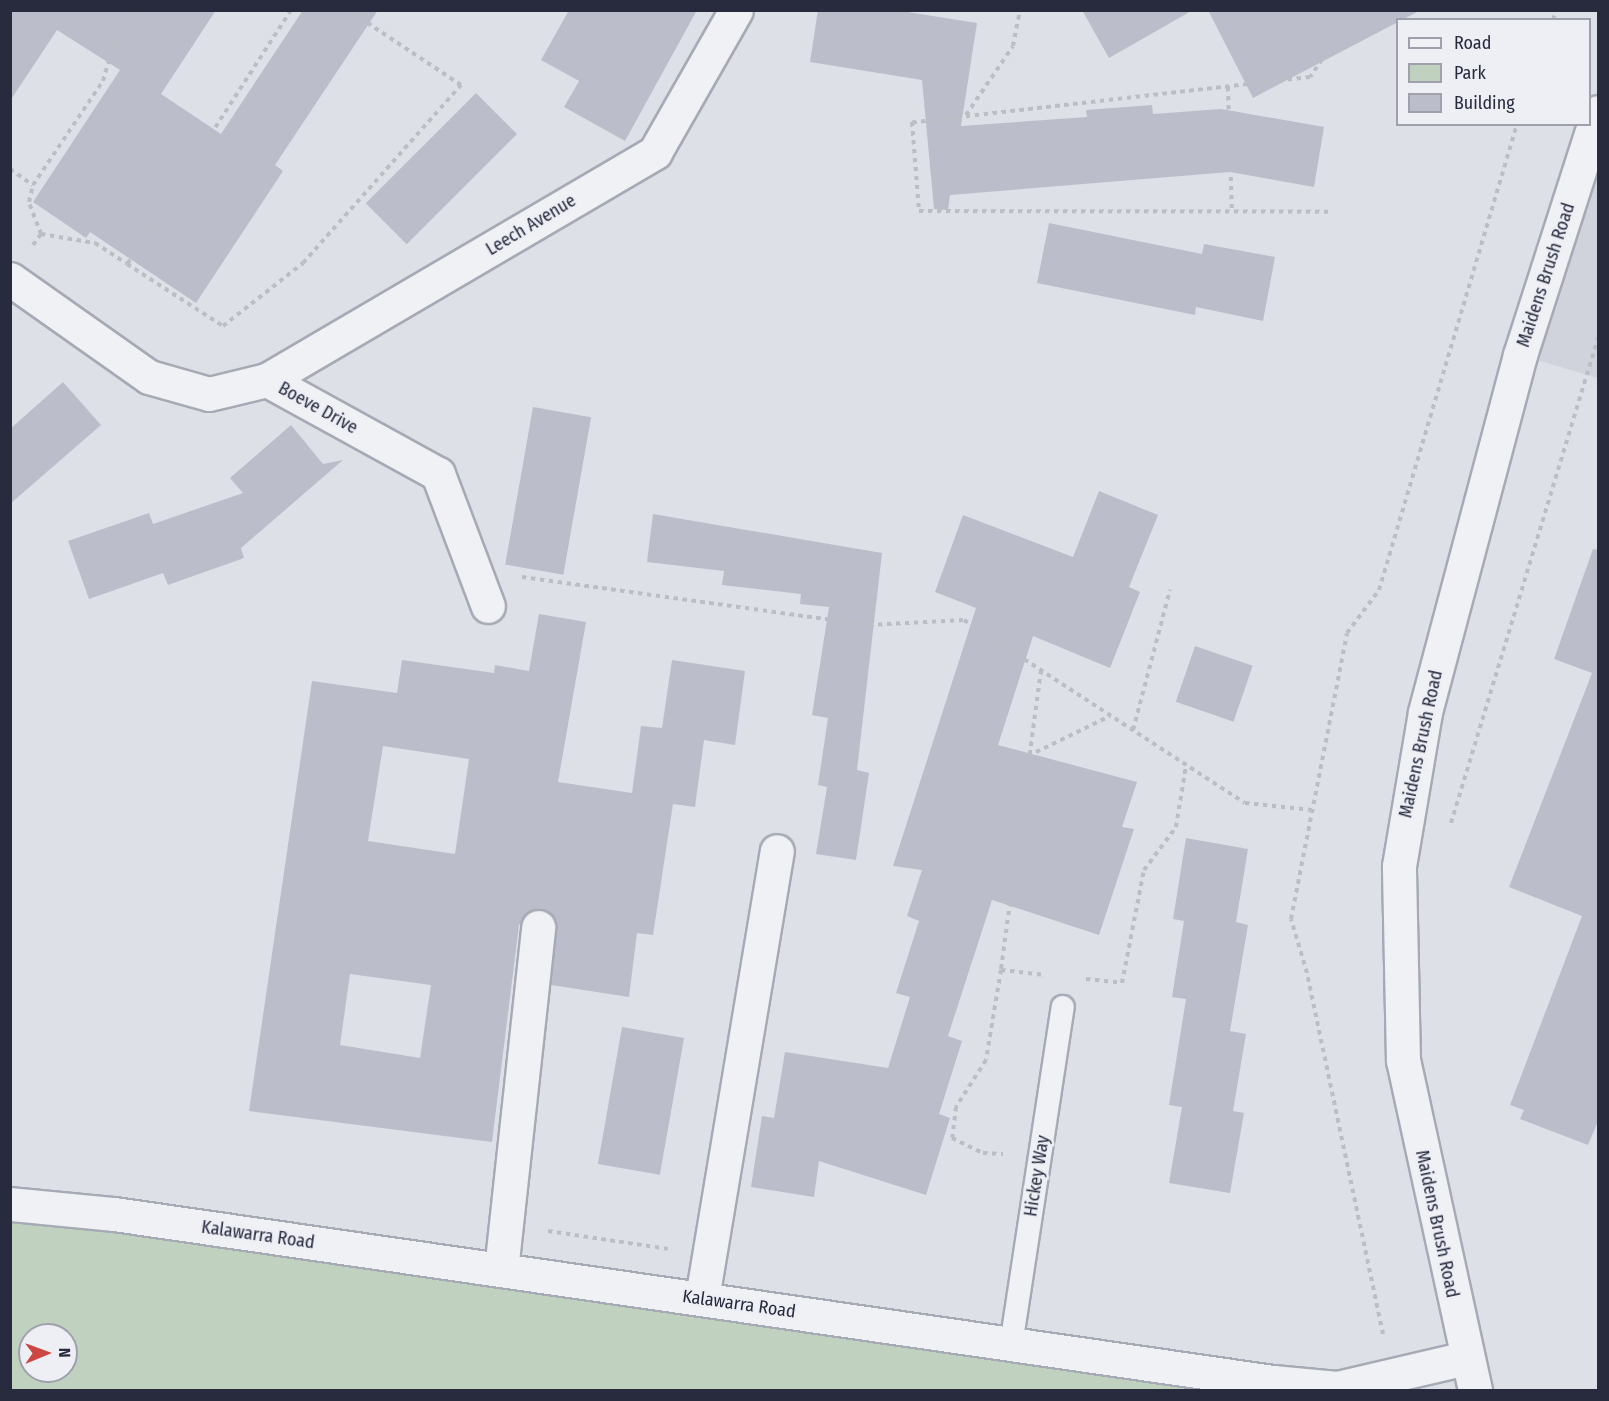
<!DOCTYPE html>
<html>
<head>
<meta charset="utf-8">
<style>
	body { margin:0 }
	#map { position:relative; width:1609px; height:1401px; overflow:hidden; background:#dde0e7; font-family:"Fira Sans Condensed",sans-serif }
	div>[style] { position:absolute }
	.built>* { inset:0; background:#d0d2dc }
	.green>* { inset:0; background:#c0d1bf }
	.building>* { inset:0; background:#bbbeca; transform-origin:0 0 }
	.path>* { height:4px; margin-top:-2px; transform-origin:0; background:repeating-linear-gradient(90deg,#bcbec5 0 4.5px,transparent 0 9px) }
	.roads { filter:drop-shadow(2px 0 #a6aab4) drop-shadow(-2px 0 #a6aab4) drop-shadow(0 2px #a6aab4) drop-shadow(0 -2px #a6aab4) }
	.lane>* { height:22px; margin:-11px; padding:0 11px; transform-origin:11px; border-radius:11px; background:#f0f1f5 }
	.street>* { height:33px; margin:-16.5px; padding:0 16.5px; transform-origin:16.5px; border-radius:16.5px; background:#f0f1f5 }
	span { translate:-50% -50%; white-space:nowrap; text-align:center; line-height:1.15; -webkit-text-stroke:5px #edeff5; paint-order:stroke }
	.street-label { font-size:18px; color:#272b3d }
	.frame { position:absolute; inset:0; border:12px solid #272b3d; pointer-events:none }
	.legend { position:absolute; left:1396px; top:18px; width:195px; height:108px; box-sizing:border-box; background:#edeff5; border:2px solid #9ea1ab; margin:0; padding:8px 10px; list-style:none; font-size:18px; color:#272b3d }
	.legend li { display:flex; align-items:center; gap:12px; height:30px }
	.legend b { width:30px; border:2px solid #9ea1ab }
	.north { position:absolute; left:18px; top:1323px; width:60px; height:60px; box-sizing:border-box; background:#edeff5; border:2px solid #9ea1ab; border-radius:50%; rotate:89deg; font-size:16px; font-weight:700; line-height:24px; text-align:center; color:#272b3d }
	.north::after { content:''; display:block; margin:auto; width:21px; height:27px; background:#cc4643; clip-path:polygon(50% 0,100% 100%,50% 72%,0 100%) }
</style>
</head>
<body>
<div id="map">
	<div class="built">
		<div style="clip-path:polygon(1598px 112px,1598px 378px,1520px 355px)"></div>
	</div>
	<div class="green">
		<div style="clip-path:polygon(evenodd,10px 1204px,1337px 1390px,11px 1390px,10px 1204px,30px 1335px,66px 1335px,66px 1371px,30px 1371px,30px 1335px)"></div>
	</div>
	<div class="building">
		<div style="clip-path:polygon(10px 10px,216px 10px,161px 94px,221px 134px,303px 10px,378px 10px,275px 165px,283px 171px,196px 303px,90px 232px,86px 238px,33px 202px,120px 70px,57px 30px,10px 101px)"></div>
		<div style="clip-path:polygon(569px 10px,697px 10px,625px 141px,564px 107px,579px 81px,541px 60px)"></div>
		<div style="clip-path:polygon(818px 10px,895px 10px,977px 23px,961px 126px,1087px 117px,1086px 110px,1152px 105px,1153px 114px,1221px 109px,1324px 127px,1314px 187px,1230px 172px,950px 195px,948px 210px,934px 209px,922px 80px,810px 62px)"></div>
		<div style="clip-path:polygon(1082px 10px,1193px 10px,1109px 58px)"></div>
		<div style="clip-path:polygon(1208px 10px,1421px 10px,1253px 98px)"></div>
		<div style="left:476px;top:93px;width:58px;height:156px;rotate:45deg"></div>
		<div style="clip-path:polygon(1049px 223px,1202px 254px,1204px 244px,1275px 257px,1263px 321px,1196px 307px,1195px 315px,1037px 283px)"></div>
		<div style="clip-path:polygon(63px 382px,101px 425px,10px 504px,10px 429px)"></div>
		<div style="left:533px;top:407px;width:59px;height:160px;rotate:10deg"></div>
		<div style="clip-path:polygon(291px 425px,323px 464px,343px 460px,241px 548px,244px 558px,168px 585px,163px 573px,89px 599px,68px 541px,149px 513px,153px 524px,243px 493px,230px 478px)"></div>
		<div style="clip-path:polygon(1099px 491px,1158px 515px,1129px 587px,1140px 592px,1110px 668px,1033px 636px,998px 745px,1137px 782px,1122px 827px,1134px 829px,1099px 935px,992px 900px,948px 1036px,962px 1041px,939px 1114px,950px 1118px,926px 1195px,819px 1161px,814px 1197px,751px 1187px,762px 1116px,774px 1118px,785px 1052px,888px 1068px,910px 997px,896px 993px,919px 921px,907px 916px,922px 870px,893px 866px,976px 608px,935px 592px,963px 515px,1073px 557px)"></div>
		<div style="clip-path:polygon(653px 514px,882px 553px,857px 770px,869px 773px,856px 860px,816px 854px,827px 787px,818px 785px,828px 718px,812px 715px,829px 607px,800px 604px,801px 594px,722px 585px,724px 571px,647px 562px)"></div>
		<div style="clip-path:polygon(1593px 549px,1599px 550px,1599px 1119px,1588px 1145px,1520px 1119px,1524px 1110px,1510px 1105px,1582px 916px,1509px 887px,1592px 673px,1554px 659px)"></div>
		<div style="clip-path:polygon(evenodd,539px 614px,586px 622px,558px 782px,632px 793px,641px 726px,662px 728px,672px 660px,745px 671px,735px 745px,704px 740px,695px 807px,673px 804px,653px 935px,637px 933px,629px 997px,551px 985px,555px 920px,549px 912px,531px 910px,519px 925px,492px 1142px,249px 1111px,312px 681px,397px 693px,402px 660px,494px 673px,495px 665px,529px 671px,539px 614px,383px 746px,469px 759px,455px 854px,368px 841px,383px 746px,539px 614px,350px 974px,431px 985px,420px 1058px,340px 1045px,350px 974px)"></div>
		<div style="left:1195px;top:646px;width:61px;height:59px;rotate:19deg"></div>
		<div style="clip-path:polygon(1186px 838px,1248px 849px,1236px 922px,1248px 925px,1230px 1031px,1246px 1034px,1233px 1111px,1244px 1113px,1230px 1193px,1169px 1183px,1182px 1107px,1169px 1105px,1186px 999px,1172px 997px,1184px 921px,1173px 919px)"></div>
		<div style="left:622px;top:1027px;width:63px;height:139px;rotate:10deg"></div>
	</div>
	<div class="path">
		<div style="left:291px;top:10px;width:302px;rotate:122.8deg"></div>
		<div style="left:127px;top:264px;width:114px;rotate:32.9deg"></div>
		<div style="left:223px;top:326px;width:102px;rotate:-38.2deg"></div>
		<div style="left:303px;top:263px;width:238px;rotate:-48.4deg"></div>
		<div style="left:461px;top:85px;width:136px;rotate:-146.4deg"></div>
		<div style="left:1553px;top:20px;width:10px;rotate:-73deg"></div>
		<div style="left:1327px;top:52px;width:30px;rotate:124deg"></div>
		<div style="left:1310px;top:77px;width:401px;rotate:173.5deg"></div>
		<div style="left:912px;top:122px;width:89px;rotate:85.5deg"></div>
		<div style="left:919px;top:211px;width:409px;rotate:0.1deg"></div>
		<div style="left:1228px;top:87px;width:125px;rotate:88.2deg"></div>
		<div style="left:966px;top:115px;width:83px;rotate:-55.7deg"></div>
		<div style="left:1013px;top:46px;width:37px;rotate:-79deg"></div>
		<div style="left:10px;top:169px;width:28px;rotate:35deg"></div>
		<div style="left:41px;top:234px;width:34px;rotate:-111deg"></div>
		<div style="left:29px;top:202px;width:17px;rotate:-77deg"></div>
		<div style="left:33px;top:185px;width:125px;rotate:-56.1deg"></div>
		<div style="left:103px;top:81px;width:41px;rotate:-74.2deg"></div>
		<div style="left:114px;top:42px;width:39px;rotate:-55deg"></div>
		<div style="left:33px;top:245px;width:14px;rotate:-54deg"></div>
		<div style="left:41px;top:234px;width:55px;rotate:9.5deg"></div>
		<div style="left:95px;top:243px;width:38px;rotate:33deg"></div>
		<div style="left:522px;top:577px;width:350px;rotate:7.9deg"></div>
		<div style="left:869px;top:625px;width:95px;rotate:-3deg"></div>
		<div style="left:964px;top:620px;width:335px;rotate:33.1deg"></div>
		<div style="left:1245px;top:803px;width:67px;rotate:6deg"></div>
		<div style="left:1041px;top:670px;width:303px;rotate:97.6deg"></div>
		<div style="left:1001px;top:970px;width:45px;rotate:6.3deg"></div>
		<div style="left:1133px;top:730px;width:145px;rotate:-75.2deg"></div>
		<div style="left:1028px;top:756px;width:91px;rotate:-26deg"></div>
		<div style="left:1451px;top:823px;width:507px;rotate:-73.14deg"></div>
		<div style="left:1001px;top:970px;width:91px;rotate:99.5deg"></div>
		<div style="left:986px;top:1060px;width:56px;rotate:122.6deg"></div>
		<div style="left:956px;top:1107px;width:31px;rotate:97deg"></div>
		<div style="left:952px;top:1138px;width:34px;rotate:26deg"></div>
		<div style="left:983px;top:1153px;width:20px;rotate:3deg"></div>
		<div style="left:1086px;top:979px;width:36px;rotate:6deg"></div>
		<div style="left:1122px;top:983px;width:115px;rotate:-79deg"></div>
		<div style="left:1144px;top:870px;width:54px;rotate:-53.3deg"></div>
		<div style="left:1176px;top:827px;width:63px;rotate:-80.8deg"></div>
		<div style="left:548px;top:1231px;width:121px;rotate:8.5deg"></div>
		<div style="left:1383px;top:1334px;width:369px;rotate:-101.9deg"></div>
		<div style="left:1307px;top:973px;width:56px;rotate:-106.5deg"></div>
		<div style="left:1291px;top:919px;width:291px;rotate:-78.9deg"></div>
		<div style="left:1347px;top:633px;width:54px;rotate:-53.3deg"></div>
		<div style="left:1379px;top:590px;width:486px;rotate:-73.5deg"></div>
	</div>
	<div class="roads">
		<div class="lane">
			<div style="left:1011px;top:1345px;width:342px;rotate:-81.3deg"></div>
		</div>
		<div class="street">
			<div style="left:10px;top:279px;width:170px;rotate:35.2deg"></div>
			<div style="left:149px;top:377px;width:62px;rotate:15.8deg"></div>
			<div style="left:209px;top:394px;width:60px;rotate:-13.6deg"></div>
			<div style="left:267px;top:380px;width:195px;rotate:28.8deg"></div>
			<div style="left:438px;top:474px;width:141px;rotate:69.3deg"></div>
			<div style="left:267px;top:380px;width:450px;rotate:-30.4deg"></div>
			<div style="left:655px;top:152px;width:163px;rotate:-60.3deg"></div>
			<div style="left:10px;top:1204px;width:104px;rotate:5.5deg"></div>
			<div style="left:114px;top:1214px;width:1171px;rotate:8.25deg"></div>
			<div style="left:1273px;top:1382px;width:64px;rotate:5.4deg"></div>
			<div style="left:1337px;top:1388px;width:132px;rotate:-13.1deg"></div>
			<div style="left:501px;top:1270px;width:345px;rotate:-83.8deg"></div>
			<div style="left:702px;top:1298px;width:453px;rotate:-80.5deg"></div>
			<div style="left:1475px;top:1390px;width:337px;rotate:-102.3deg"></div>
			<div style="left:1403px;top:1061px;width:195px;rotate:-91.2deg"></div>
			<div style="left:1399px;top:866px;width:156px;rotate:-80.4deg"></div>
			<div style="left:1425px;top:712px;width:369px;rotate:-75.1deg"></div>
			<div style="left:1520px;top:355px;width:255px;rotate:-72.2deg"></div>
		</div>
	</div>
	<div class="street-label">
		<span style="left:531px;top:225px;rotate:-31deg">Leech Avenue</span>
		<span style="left:1546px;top:275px;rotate:-72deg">Maidens Brush Road</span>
		<span style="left:318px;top:408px;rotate:29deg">Boeve Drive</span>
		<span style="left:1421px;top:744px;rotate:-78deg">Maidens Brush Road</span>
		<span style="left:1037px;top:1176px;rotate:-81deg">Hickey Way</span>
		<span style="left:1437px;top:1224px;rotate:78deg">Maidens Brush Road</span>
		<span style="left:258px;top:1235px;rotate:8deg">Kalawarra Road</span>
		<span style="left:739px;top:1304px;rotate:8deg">Kalawarra Road</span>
	</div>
	<div class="frame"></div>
	<ul class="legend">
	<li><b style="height:8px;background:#f0f1f5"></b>Road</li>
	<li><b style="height:16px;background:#c0d1bf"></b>Park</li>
	<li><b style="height:16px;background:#bbbeca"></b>Building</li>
	</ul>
	<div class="north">N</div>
</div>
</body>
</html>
